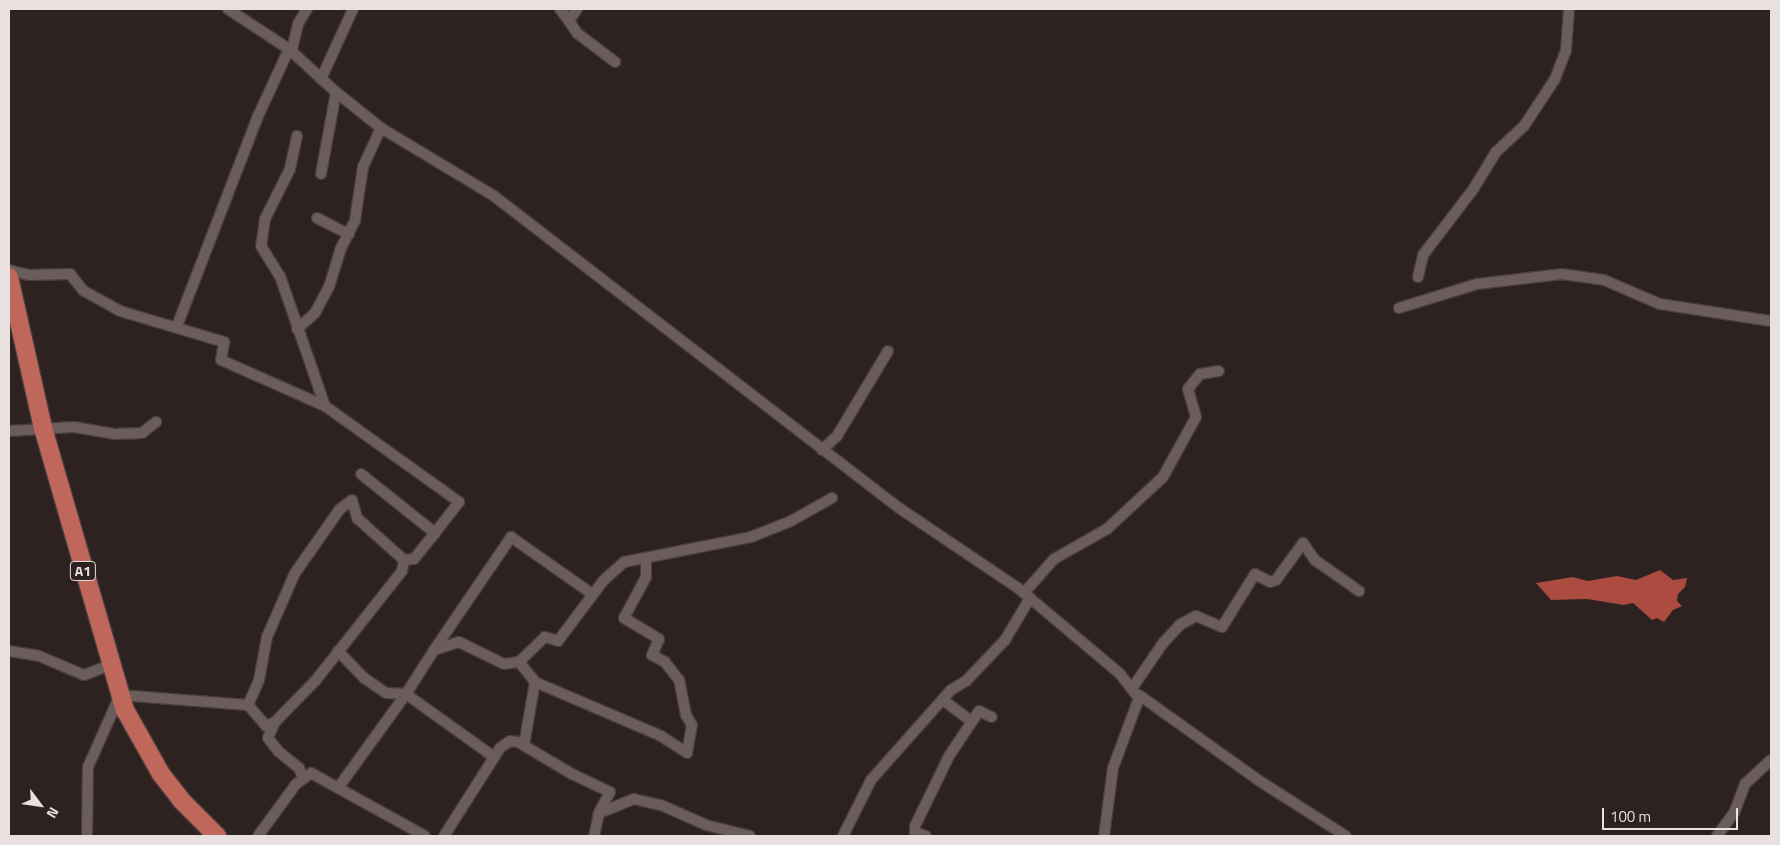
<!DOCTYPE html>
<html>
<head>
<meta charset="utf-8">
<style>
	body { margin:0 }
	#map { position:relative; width:1780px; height:845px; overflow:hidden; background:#2e2220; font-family:"Titillium Web",sans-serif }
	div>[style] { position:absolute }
	.water>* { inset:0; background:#ac4b40 }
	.roads { filter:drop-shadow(1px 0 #493e3d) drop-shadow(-1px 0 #493e3d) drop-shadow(0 1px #493e3d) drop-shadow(0 -1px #493e3d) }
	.street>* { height:10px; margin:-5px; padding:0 5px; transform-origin:5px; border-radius:5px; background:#6b5d5b }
	.highway>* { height:18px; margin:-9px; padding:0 9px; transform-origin:9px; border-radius:9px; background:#bf675b }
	span { translate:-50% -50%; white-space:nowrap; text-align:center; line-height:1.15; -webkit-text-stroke:4.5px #2e2220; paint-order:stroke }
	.shield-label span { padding:1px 4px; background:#2e2220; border:1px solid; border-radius:4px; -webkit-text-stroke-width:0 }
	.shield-label { font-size:14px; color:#e9e1e0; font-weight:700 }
	.frame { position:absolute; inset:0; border:10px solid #e9e1e0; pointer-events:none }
	.north { position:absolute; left:15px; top:780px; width:50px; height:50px; -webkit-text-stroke:4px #2e2220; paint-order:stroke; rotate:121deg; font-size:14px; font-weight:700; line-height:20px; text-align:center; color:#e9e1e0 }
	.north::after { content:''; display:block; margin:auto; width:18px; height:22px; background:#e9e1e0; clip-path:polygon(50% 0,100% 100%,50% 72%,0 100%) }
	.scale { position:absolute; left:1602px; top:808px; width:136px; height:22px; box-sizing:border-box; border:2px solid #e9e1e0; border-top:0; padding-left:6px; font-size:15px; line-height:18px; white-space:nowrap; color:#e9e1e0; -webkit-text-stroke:4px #2e2220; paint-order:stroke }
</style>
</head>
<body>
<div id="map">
	<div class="water">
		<div style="clip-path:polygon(1660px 570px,1673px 580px,1687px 578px,1685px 587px,1678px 594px,1677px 601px,1682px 606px,1673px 610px,1664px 622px,1657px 618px,1652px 620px,1633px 603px,1624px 605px,1587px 599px,1551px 600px,1536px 583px,1573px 577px,1588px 581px,1617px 576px,1636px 580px)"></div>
	</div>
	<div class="roads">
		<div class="street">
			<div style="left:228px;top:9px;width:73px;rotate:33.3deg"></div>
			<div style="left:289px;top:49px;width:64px;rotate:42.5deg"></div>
			<div style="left:336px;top:92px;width:58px;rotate:38.7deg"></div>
			<div style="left:381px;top:128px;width:132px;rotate:31deg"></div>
			<div style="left:494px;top:196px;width:511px;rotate:37.61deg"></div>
			<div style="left:899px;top:508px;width:143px;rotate:33.9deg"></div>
			<div style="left:1018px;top:588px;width:133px;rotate:40.1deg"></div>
			<div style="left:1120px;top:674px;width:31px;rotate:52deg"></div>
			<div style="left:1139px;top:698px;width:75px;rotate:110.4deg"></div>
			<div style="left:1113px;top:768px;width:69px;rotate:97.5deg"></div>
			<div style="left:560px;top:9px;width:15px;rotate:53deg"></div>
			<div style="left:577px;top:9px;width:14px;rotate:124deg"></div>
			<div style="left:569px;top:21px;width:14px;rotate:56deg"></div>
			<div style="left:577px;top:33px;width:48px;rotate:37.3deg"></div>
			<div style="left:291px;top:53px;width:30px;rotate:-76deg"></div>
			<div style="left:298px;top:24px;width:17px;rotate:-59deg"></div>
			<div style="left:321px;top:79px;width:77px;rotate:-65.4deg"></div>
			<div style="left:297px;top:136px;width:34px;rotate:102deg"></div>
			<div style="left:290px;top:169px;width:56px;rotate:116.6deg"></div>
			<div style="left:265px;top:219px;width:27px;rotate:98deg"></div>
			<div style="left:261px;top:246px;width:36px;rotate:58deg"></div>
			<div style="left:280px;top:276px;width:138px;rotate:70.9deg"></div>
			<div style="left:321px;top:174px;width:83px;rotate:-79.6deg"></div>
			<div style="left:317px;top:218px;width:36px;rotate:27deg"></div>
			<div style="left:9px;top:270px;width:21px;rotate:14deg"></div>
			<div style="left:29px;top:275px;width:41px;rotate:-1.4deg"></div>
			<div style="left:70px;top:274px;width:22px;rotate:51deg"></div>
			<div style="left:84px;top:291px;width:41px;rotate:29.1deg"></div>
			<div style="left:120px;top:311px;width:109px;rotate:16.6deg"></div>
			<div style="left:224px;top:342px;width:18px;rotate:99deg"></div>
			<div style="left:221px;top:360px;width:114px;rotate:23.9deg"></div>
			<div style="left:325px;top:406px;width:165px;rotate:35.6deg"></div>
			<div style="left:459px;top:502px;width:39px;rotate:128deg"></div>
			<div style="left:1418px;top:277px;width:23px;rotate:-77deg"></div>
			<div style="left:1423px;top:255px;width:84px;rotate:-52.7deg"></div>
			<div style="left:1474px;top:188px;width:42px;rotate:-58.6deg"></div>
			<div style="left:1496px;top:152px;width:38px;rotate:-43deg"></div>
			<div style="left:1524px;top:126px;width:56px;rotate:-56.6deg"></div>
			<div style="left:1555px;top:79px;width:31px;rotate:-69deg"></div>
			<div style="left:1566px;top:50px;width:41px;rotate:-85.8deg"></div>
			<div style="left:1399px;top:308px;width:82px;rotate:-17.1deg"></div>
			<div style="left:1477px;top:284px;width:86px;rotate:-6.7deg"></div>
			<div style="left:1562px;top:274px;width:42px;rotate:8.1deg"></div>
			<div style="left:1604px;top:280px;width:61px;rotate:23.2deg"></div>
			<div style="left:1660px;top:304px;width:112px;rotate:8.7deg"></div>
			<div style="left:177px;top:326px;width:225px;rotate:-68.9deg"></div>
			<div style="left:258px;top:116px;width:74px;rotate:-65.2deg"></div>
			<div style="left:297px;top:329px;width:24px;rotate:-42deg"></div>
			<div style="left:315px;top:313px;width:30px;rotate:-62deg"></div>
			<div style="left:329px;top:287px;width:39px;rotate:-73deg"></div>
			<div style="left:340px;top:250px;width:34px;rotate:-63deg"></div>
			<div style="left:355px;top:220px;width:54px;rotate:-81.4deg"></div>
			<div style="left:363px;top:167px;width:43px;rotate:-65.2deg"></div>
			<div style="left:9px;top:431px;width:65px;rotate:-3.5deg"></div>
			<div style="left:74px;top:427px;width:42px;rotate:9.7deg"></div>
			<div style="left:115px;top:434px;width:27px;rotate:-2deg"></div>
			<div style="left:142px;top:433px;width:18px;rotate:-38deg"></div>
			<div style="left:822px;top:450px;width:21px;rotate:-43deg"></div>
			<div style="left:837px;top:436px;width:99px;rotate:-59deg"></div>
			<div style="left:361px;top:474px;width:95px;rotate:38.6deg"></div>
			<div style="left:435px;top:533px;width:33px;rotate:129deg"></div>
			<div style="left:414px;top:559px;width:10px;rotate:174deg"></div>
			<div style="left:1024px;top:593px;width:45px;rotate:-48.6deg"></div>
			<div style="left:1054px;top:559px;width:61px;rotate:-29.5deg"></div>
			<div style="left:1107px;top:529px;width:76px;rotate:-42.9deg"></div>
			<div style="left:1163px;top:477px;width:68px;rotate:-61.2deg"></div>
			<div style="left:1196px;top:417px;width:29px;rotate:-106deg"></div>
			<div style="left:1188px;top:389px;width:19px;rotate:-51deg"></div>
			<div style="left:1200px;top:374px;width:19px;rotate:-9deg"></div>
			<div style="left:434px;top:650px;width:137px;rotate:-55.7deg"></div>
			<div style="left:511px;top:537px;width:99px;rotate:35.1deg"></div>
			<div style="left:9px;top:651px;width:30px;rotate:9deg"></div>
			<div style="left:39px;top:656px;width:49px;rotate:22.9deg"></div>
			<div style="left:84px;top:675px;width:28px;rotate:-21deg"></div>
			<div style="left:338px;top:651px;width:37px;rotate:46deg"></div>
			<div style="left:364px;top:678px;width:27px;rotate:34deg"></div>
			<div style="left:386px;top:693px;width:20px;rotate:3deg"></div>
			<div style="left:406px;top:694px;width:108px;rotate:35.6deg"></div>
			<div style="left:519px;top:662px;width:26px;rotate:51deg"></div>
			<div style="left:535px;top:682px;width:64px;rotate:99.9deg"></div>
			<div style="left:535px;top:682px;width:137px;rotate:23.2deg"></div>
			<div style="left:661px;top:736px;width:31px;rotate:33deg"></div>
			<div style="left:687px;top:753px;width:28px;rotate:-80deg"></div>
			<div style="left:692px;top:725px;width:12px;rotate:-121deg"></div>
			<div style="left:686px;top:715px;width:36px;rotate:-101deg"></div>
			<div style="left:679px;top:680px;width:23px;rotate:-128deg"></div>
			<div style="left:665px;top:662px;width:15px;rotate:-152deg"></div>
			<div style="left:652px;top:655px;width:17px;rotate:-66deg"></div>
			<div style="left:659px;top:639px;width:41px;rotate:-149deg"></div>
			<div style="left:624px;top:618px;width:47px;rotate:-61.8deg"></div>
			<div style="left:646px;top:577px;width:18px;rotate:-90deg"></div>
			<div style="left:1133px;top:687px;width:53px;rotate:-55.7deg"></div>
			<div style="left:1163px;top:643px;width:26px;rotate:-47deg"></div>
			<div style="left:1181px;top:624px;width:17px;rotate:-28deg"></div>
			<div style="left:1196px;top:616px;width:28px;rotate:23deg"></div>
			<div style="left:1222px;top:627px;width:62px;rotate:-58.1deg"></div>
			<div style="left:1255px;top:574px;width:17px;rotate:28deg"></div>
			<div style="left:1270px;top:582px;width:6px;rotate:-18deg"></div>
			<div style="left:1276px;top:580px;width:46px;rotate:-53.9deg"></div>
			<div style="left:1303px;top:543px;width:21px;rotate:55deg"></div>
			<div style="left:1315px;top:560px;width:54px;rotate:35.2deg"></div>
			<div style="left:1139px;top:695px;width:146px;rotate:35.5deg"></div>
			<div style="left:1258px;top:780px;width:104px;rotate:32.5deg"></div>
			<div style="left:943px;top:700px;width:35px;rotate:37deg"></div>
			<div style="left:248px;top:705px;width:28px;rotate:49deg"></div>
			<div style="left:266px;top:726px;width:10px;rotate:-24deg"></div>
			<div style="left:338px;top:788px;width:116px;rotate:-54.1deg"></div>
			<div style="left:406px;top:694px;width:52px;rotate:-57.5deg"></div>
			<div style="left:434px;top:650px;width:26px;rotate:-18deg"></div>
			<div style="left:459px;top:642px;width:50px;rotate:26.1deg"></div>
			<div style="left:504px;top:664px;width:15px;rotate:-8deg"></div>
			<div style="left:519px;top:662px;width:36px;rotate:-44deg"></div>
			<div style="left:545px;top:637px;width:14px;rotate:17deg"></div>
			<div style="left:558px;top:641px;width:76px;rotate:-53deg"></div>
			<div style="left:604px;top:580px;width:27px;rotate:-42deg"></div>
			<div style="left:624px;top:562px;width:129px;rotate:-11.1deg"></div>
			<div style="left:751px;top:537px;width:43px;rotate:-21.8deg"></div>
			<div style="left:791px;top:521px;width:47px;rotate:-29.3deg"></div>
			<div style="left:599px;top:813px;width:38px;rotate:-22deg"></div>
			<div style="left:634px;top:799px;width:28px;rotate:13deg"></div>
			<div style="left:661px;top:805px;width:49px;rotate:24deg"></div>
			<div style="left:706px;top:825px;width:45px;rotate:14deg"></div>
			<div style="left:87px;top:836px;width:69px;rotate:-89.2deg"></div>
			<div style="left:88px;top:767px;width:79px;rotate:-66deg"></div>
			<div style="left:120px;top:695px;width:128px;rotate:4.5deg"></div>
			<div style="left:248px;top:705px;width:27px;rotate:-66deg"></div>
			<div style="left:259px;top:680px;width:44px;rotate:-79.5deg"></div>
			<div style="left:267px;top:637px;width:70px;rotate:-66.4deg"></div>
			<div style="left:295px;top:573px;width:78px;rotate:-54.9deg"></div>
			<div style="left:340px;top:509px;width:15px;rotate:-37deg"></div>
			<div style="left:352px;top:500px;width:19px;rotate:74deg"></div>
			<div style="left:357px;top:518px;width:63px;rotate:41.8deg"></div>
			<div style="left:404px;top:560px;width:11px;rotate:100deg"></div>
			<div style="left:402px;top:571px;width:139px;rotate:128.3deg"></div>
			<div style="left:316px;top:680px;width:59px;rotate:134.3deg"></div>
			<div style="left:275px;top:722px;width:17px;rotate:114deg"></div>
			<div style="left:268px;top:738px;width:16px;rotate:52deg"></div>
			<div style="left:278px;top:751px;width:27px;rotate:39deg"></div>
			<div style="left:299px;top:768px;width:9px;rotate:69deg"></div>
			<div style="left:258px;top:836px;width:64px;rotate:-53.8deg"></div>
			<div style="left:296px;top:784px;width:19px;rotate:-36deg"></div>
			<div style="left:311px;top:773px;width:130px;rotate:28.9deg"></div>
			<div style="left:444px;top:836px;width:104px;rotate:-57.5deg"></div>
			<div style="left:500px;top:748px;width:12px;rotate:-35deg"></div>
			<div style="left:510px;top:741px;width:8px;rotate:7deg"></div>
			<div style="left:518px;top:742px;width:63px;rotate:30.7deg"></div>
			<div style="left:572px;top:774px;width:42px;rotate:25.3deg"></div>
			<div style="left:610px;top:792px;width:24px;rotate:118deg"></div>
			<div style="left:599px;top:813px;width:24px;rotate:102deg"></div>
			<div style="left:843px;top:836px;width:63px;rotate:-63.4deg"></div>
			<div style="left:871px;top:780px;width:120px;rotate:-48.4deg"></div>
			<div style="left:951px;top:690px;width:17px;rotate:-31deg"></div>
			<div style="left:966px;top:681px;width:57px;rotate:-46.4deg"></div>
			<div style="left:1005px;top:640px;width:49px;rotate:-59.2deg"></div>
			<div style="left:926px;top:836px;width:12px;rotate:-160deg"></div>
			<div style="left:915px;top:832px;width:6px;rotate:-90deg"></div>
			<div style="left:915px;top:826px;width:78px;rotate:-64.1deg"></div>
			<div style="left:949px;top:756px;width:54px;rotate:-56.3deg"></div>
			<div style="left:979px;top:711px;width:14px;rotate:25deg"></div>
			<div style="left:1717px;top:836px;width:29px;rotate:-54deg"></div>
			<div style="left:1734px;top:813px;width:31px;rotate:-69deg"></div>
			<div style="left:1745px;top:784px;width:35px;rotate:-43deg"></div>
		</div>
		<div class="highway">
			<div style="left:9px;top:277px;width:155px;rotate:77.3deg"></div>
			<div style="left:43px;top:428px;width:294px;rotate:73.8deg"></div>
			<div style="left:125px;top:710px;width:73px;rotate:60.6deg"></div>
			<div style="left:161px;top:774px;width:33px;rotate:52deg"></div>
			<div style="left:181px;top:800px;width:51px;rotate:45deg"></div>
		</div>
	</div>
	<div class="shield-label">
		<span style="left:83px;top:571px">A1</span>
	</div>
	<div class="frame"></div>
	<div class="north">N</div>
	<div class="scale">100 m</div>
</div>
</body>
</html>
